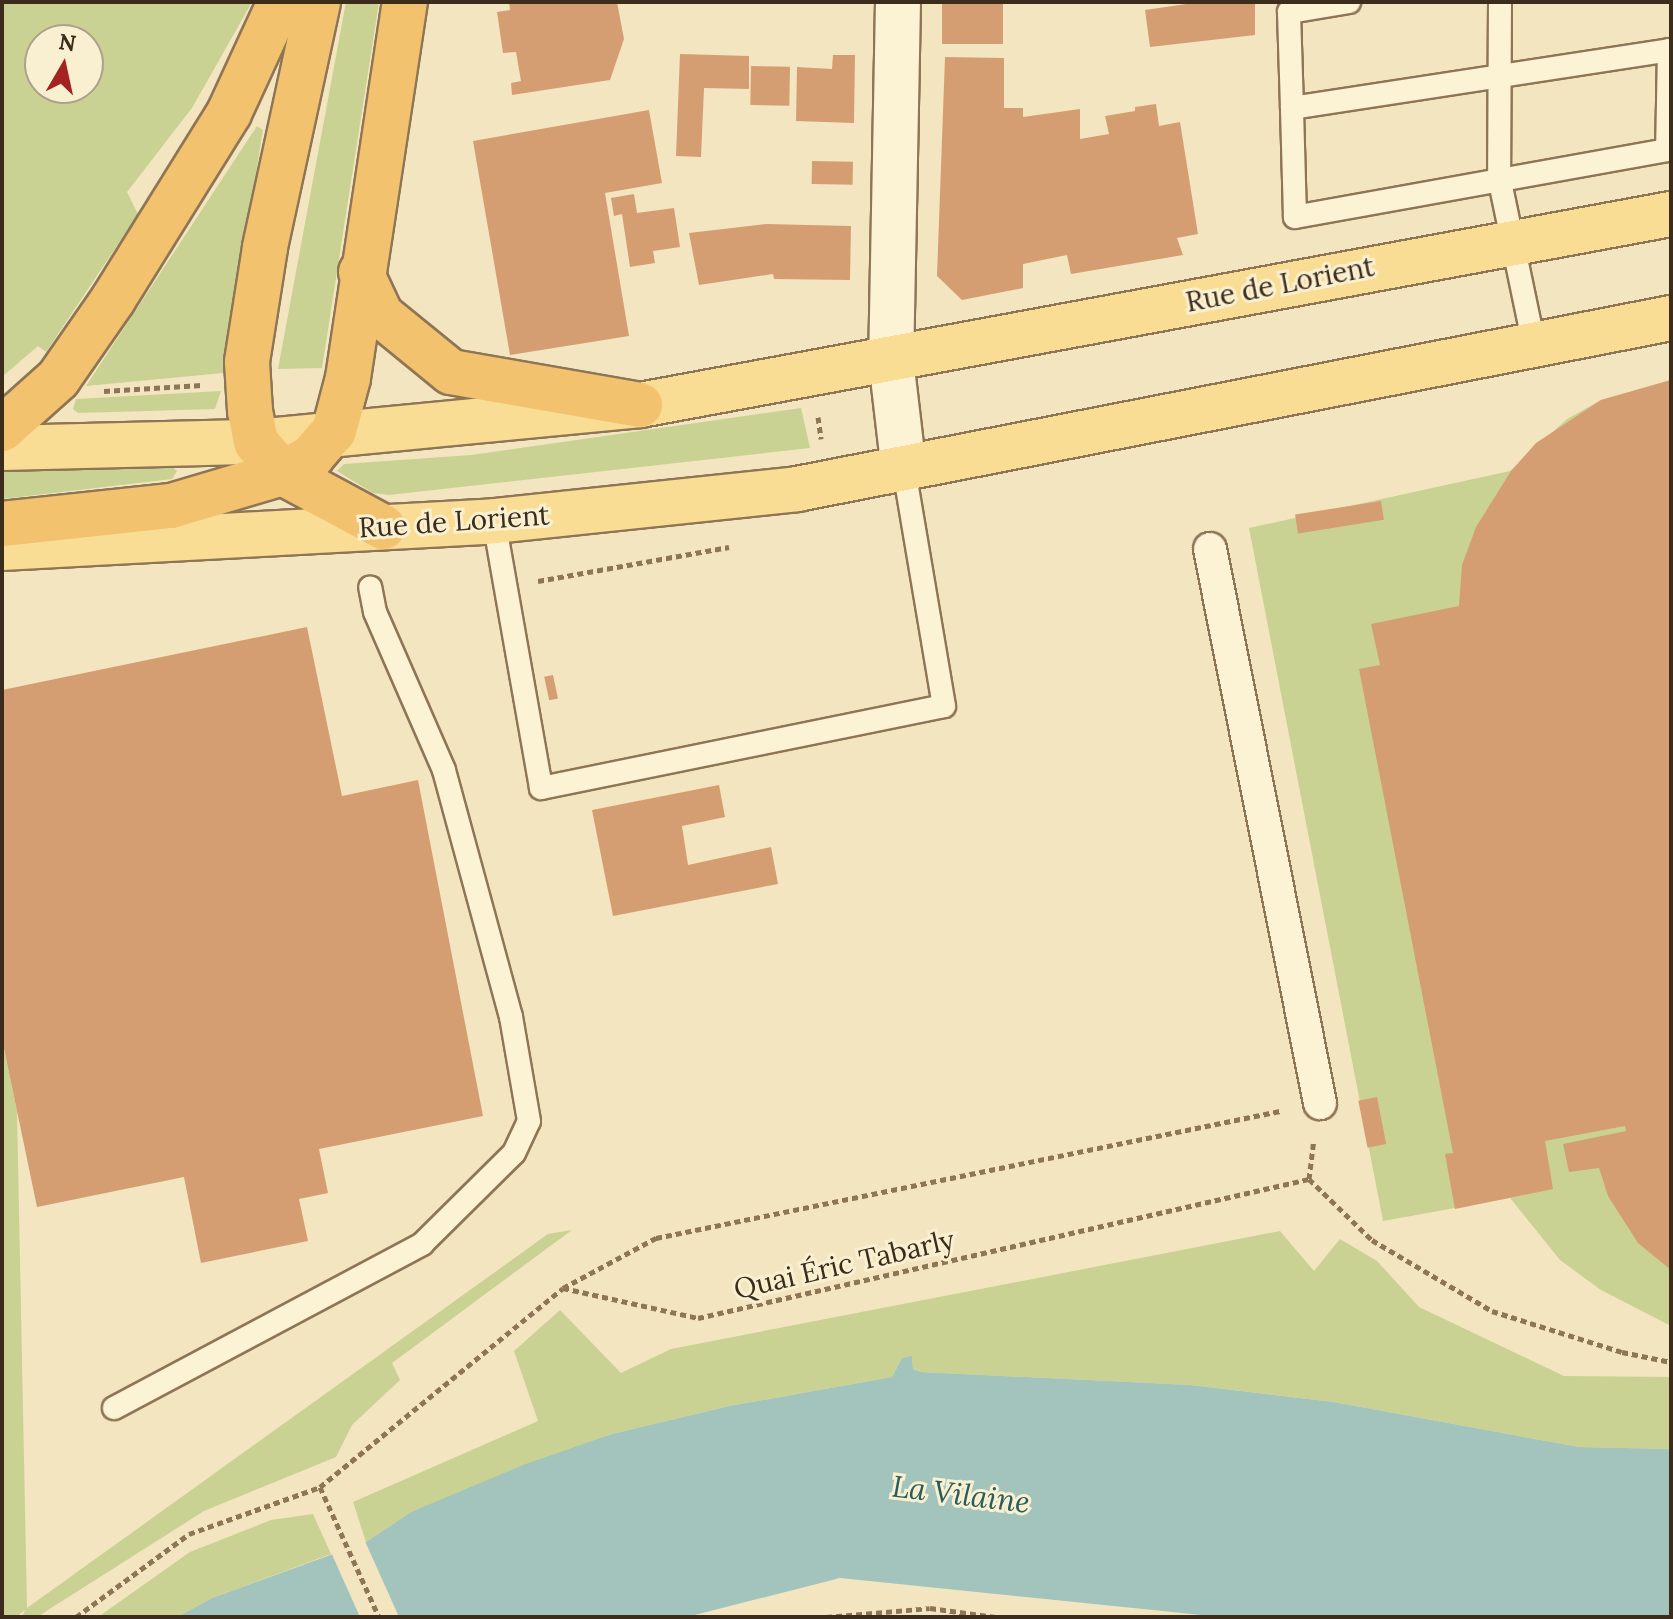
<!DOCTYPE html>
<html>
<head>
<meta charset="utf-8">
<style>
	body { margin:0 }
	#map { position:relative; width:1673px; height:1619px; overflow:hidden; background:#f3e5c0; font-family:Lora,serif }
	div>[style] { position:absolute }
	.green>* { inset:0; background:#c9d293 }
	.water>* { inset:0; background:#a3c4bc }
	.pier>* { inset:0; background:#f3e5c0 }
	.building>* { inset:0; background:#d59e72; transform-origin:0 0 }
	.path>* { height:5px; margin-top:-2.5px; transform-origin:0; background:repeating-linear-gradient(90deg,#8e7556 0 6px,transparent 0 10px) }
	.roads { filter:drop-shadow(2px 0 #8e7556) drop-shadow(-2px 0 #8e7556) drop-shadow(0 2px #8e7556) drop-shadow(0 -2px #8e7556) }
	.service>* { height:22px; margin:-11px; padding:0 11px; transform-origin:11px; border-radius:11px; background:#fcf2d4 }
	.pedestrian>* { height:32px; margin:-16px; padding:0 16px; transform-origin:16px; border-radius:16px; background:#fcf2d4 }
	.minor>* { height:44px; margin:-22px; padding:0 22px; transform-origin:22px; border-radius:22px; background:#fcf2d4 }
	.primary>* { height:44px; margin:-22px; padding:0 22px; transform-origin:22px; border-radius:22px; background:#fadd94 }
	.trunk>* { height:44px; margin:-22px; padding:0 22px; transform-origin:22px; border-radius:22px; background:#f2c26e }
	span { translate:-50% -50%; white-space:nowrap; text-align:center; line-height:1.15; -webkit-text-stroke:6px #f9efd1; paint-order:stroke }
	.street-label { font-size:28px; color:#3c2c1c }
	.water-label { font-size:30px; color:#295d5c; font-style:italic }
	.frame { position:absolute; inset:0; border:4px solid #3c2c1c; pointer-events:none }
	.north { position:absolute; left:24px; top:24px; width:80px; height:80px; box-sizing:border-box; background:#f9efd1; border:2px solid #ada189; border-radius:50%; rotate:9deg; font-size:22px; font-weight:700; line-height:32px; text-align:center; color:#3c2c1c }
	.north::after { content:''; display:block; margin:auto; width:28px; height:36px; background:#a4221f; clip-path:polygon(50% 0,100% 100%,50% 72%,0 100%) }
</style>
</head>
<body>
<div id="map">
	<div class="green">
		<div style="clip-path:polygon(evenodd,2px 2px,252px 2px,192px 108px,127px 192px,138px 214px,46px 352px,38px 346px,2px 377px,2px 2px,88px 40px,88px 88px,40px 88px,40px 40px,88px 40px)"></div>
		<div style="clip-path:polygon(346px 2px,379px 2px,322px 368px,278px 369px)"></div>
		<div style="clip-path:polygon(257px 126px,263px 130px,223px 373px,86px 386px)"></div>
		<div style="clip-path:polygon(1671px 380px,1671px 1326px,1601px 1290px,1560px 1260px,1510px 1198px,1383px 1221px,1249px 528px,1510px 471px,1567px 419px,1601px 400px)"></div>
		<div style="clip-path:polygon(221px 391px,215px 409px,78px 413px,73px 409px,76px 399px)"></div>
		<div style="clip-path:polygon(801px 408px,810px 448px,389px 495px,373px 493px,337px 471px,344px 464px,471px 455px)"></div>
		<div style="clip-path:polygon(169px 464px,177px 471px,172px 479px,2px 499px,2px 470px)"></div>
		<div style="clip-path:polygon(2px 1039px,17px 1111px,27px 1608px,548px 1234px,572px 1230px,392px 1363px,400px 1380px,352px 1425px,336px 1457px,204px 1511px,37px 1617px,22px 1617px,25px 1610px,16px 1617px,2px 1617px)"></div>
		<div style="clip-path:polygon(1280px 1231px,1314px 1271px,1340px 1239px,1377px 1261px,1419px 1307px,1564px 1376px,1671px 1377px,1671px 1449px,1579px 1447px,1334px 1402px,1191px 1385px,921px 1372px,913px 1369px,912px 1357px,902px 1358px,892px 1377px,729px 1406px,612px 1434px,411px 1512px,366px 1542px,353px 1502px,538px 1421px,514px 1351px,560px 1310px,621px 1373px,671px 1349px)"></div>
		<div style="clip-path:polygon(313px 1514px,331px 1554px,212px 1598px,177px 1617px,98px 1617px,190px 1552px,271px 1520px)"></div>
	</div>
	<div class="water">
		<div style="clip-path:polygon(912px 1356px,913px 1369px,921px 1372px,1191px 1385px,1334px 1402px,1579px 1447px,1671px 1449px,1671px 1617px,1221px 1617px,840px 1578px,687px 1617px,177px 1617px,212px 1598px,366px 1542px,411px 1512px,523px 1465px,612px 1434px,729px 1406px,892px 1377px,902px 1358px)"></div>
	</div>
	<div class="pier">
		<div style="clip-path:polygon(364px 1539px,399px 1617px,360px 1617px,330px 1550px)"></div>
	</div>
	<div class="building">
		<div style="clip-path:polygon(509px 2px,617px 2px,624px 39px,610px 80px,512px 95px,511px 83px,521px 81px,516px 52px,503px 53px,497px 12px,510px 10px)"></div>
		<div style="left:942px;top:2px;width:61px;height:42px"></div>
		<div style="clip-path:polygon(1200px 2px,1255px 2px,1255px 35px,1150px 47px,1145px 10px)"></div>
		<div style="clip-path:polygon(680px 54px,749px 56px,749px 89px,704px 88px,701px 157px,676px 156px)"></div>
		<div style="clip-path:polygon(833px 55px,855px 55px,854px 123px,796px 121px,797px 67px,832px 69px)"></div>
		<div style="clip-path:polygon(945px 57px,1004px 58px,1004px 108px,1023px 108px,1023px 117px,1080px 109px,1080px 139px,1109px 134px,1105px 116px,1135px 111px,1135px 107px,1156px 104px,1159px 126px,1180px 122px,1198px 234px,1177px 238px,1183px 255px,1071px 274px,1067px 255px,1023px 264px,1023px 288px,962px 300px,937px 276px)"></div>
		<div style="left:751px;top:66px;width:39px;height:39px;rotate:1deg"></div>
		<div style="clip-path:polygon(649px 110px,662px 183px,605px 193px,629px 336px,510px 355px,473px 141px)"></div>
		<div style="left:812px;top:161px;width:41px;height:23px;rotate:1deg"></div>
		<div style="clip-path:polygon(634px 194px,637px 213px,674px 208px,680px 247px,653px 251px,655px 263px,630px 267px,622px 214px,614px 216px,611px 198px)"></div>
		<div style="clip-path:polygon(766px 224px,851px 226px,850px 280px,774px 279px,773px 274px,699px 285px,689px 233px)"></div>
		<div style="clip-path:polygon(1671px 380px,1671px 1270px,1638px 1243px,1608px 1196px,1599px 1168px,1569px 1172px,1563px 1144px,1626px 1131px,1625px 1126px,1545px 1141px,1553px 1189px,1455px 1209px,1445px 1154px,1453px 1153px,1359px 669px,1380px 665px,1371px 624px,1459px 606px,1462px 565px,1476px 527px,1511px 471px,1536px 443px,1601px 400px)"></div>
		<div style="left:1381px;top:501px;width:19px;height:87px;rotate:81deg"></div>
		<div style="clip-path:polygon(307px 627px,342px 796px,418px 780px,483px 1116px,319px 1149px,328px 1193px,299px 1199px,308px 1241px,201px 1263px,184px 1177px,37px 1207px,2px 1039px,2px 690px)"></div>
		<div style="left:553px;top:675px;width:24px;height:9px;rotate:78deg"></div>
		<div style="clip-path:polygon(719px 785px,725px 817px,682px 826px,688px 865px,771px 847px,778px 884px,613px 916px,592px 810px)"></div>
		<div style="left:1377px;top:1097px;width:48px;height:19px;rotate:79deg"></div>
	</div>
	<div class="path">
		<div style="left:104px;top:391px;width:98px;rotate:-3.5deg"></div>
		<div style="left:818px;top:417px;width:22px;rotate:82deg"></div>
		<div style="left:538px;top:581px;width:194px;rotate:-10.1deg"></div>
		<div style="left:1309px;top:1179px;width:38px;rotate:-83deg"></div>
		<div style="left:563px;top:1288px;width:138px;rotate:12.5deg"></div>
		<div style="left:698px;top:1318px;width:627px;rotate:-12.82deg"></div>
		<div style="left:1309px;top:1179px;width:88px;rotate:44.1deg"></div>
		<div style="left:1372px;top:1240px;width:139px;rotate:30.6deg"></div>
		<div style="left:1492px;top:1311px;width:136px;rotate:17.5deg"></div>
		<div style="left:1622px;top:1352px;width:50px;rotate:11.5deg"></div>
		<div style="left:320px;top:1487px;width:143px;rotate:65.6deg"></div>
		<div style="left:76px;top:1617px;width:140px;rotate:-36.3deg"></div>
		<div style="left:189px;top:1534px;width:139px;rotate:-19.7deg"></div>
		<div style="left:320px;top:1487px;width:314px;rotate:-39.3deg"></div>
		<div style="left:563px;top:1288px;width:106px;rotate:-28.3deg"></div>
		<div style="left:656px;top:1238px;width:637px;rotate:-11.5deg"></div>
		<div style="left:826px;top:1617px;width:104px;rotate:-4.9deg"></div>
		<div style="left:930px;top:1608px;width:66px;rotate:7.9deg"></div>
	</div>
	<div class="roads">
		<div class="service">
			<div style="left:1500px;top:2px;width:175px;rotate:90.3deg"></div>
			<div style="left:1499px;top:177px;width:171px;rotate:78.2deg"></div>
			<div style="left:1292px;top:108px;width:381px;rotate:-8.7deg"></div>
			<div style="left:1669px;top:50px;width:100px;rotate:91.1deg"></div>
			<div style="left:1667px;top:150px;width:378px;rotate:169.8deg"></div>
			<div style="left:1295px;top:217px;width:109px;rotate:-91.6deg"></div>
			<div style="left:1292px;top:108px;width:96px;rotate:-91.8deg"></div>
			<div style="left:1289px;top:12px;width:61px;rotate:-9.5deg"></div>
			<div style="left:494px;top:521px;width:271px;rotate:80deg"></div>
			<div style="left:541px;top:788px;width:411px;rotate:-11.5deg"></div>
			<div style="left:944px;top:706px;width:239px;rotate:-99.6deg"></div>
			<div style="left:114px;top:1408px;width:349px;rotate:-28deg"></div>
			<div style="left:422px;top:1244px;width:129px;rotate:-44.7deg"></div>
			<div style="left:514px;top:1153px;width:35px;rotate:-65deg"></div>
			<div style="left:529px;top:1121px;width:106px;rotate:-99.8deg"></div>
			<div style="left:511px;top:1017px;width:256px;rotate:-105.2deg"></div>
			<div style="left:444px;top:770px;width:172px;rotate:-113.6deg"></div>
			<div style="left:375px;top:612px;width:25px;rotate:-101deg"></div>
		</div>
		<div class="pedestrian">
			<div style="left:1210px;top:549px;width:565px;rotate:78.77deg"></div>
		</div>
		<div class="minor">
			<div style="left:898px;top:2px;width:358px;rotate:91.1deg"></div>
			<div style="left:891px;top:360px;width:111px;rotate:83.3deg"></div>
		</div>
		<div class="primary">
			<div style="left:2px;top:448px;width:254px;rotate:-1.4deg"></div>
			<div style="left:256px;top:442px;width:386px;rotate:-5.5deg"></div>
			<div style="left:640px;top:405px;width:1049px;rotate:-10.5deg"></div>
			<div style="left:2px;top:548px;width:493px;rotate:-3.1deg"></div>
			<div style="left:494px;top:521px;width:305px;rotate:-6deg"></div>
			<div style="left:797px;top:489px;width:891px;rotate:-11.07deg"></div>
		</div>
		<div class="trunk">
			<div style="left:318px;top:2px;width:252px;rotate:102.2deg"></div>
			<div style="left:265px;top:248px;width:115px;rotate:99deg"></div>
			<div style="left:247px;top:362px;width:49px;rotate:86.5deg"></div>
			<div style="left:250px;top:411px;width:32px;rotate:79deg"></div>
			<div style="left:256px;top:442px;width:41px;rotate:48.9deg"></div>
			<div style="left:283px;top:473px;width:114px;rotate:28.4deg"></div>
			<div style="left:361px;top:272px;width:47px;rotate:65.1deg"></div>
			<div style="left:381px;top:315px;width:90px;rotate:39.2deg"></div>
			<div style="left:451px;top:372px;width:192px;rotate:9.9deg"></div>
			<div style="left:2px;top:429px;width:75px;rotate:-41.8deg"></div>
			<div style="left:58px;top:379px;width:98px;rotate:-55.3deg"></div>
			<div style="left:114px;top:298px;width:218px;rotate:-58.1deg"></div>
			<div style="left:229px;top:113px;width:122px;rotate:-65.3deg"></div>
			<div style="left:2px;top:524px;width:170px;rotate:-6.1deg"></div>
			<div style="left:171px;top:506px;width:117px;rotate:-16.4deg"></div>
			<div style="left:283px;top:473px;width:34px;rotate:-30deg"></div>
			<div style="left:312px;top:456px;width:33px;rotate:-49deg"></div>
			<div style="left:334px;top:431px;width:55px;rotate:-75.2deg"></div>
			<div style="left:348px;top:378px;width:380px;rotate:-81.4deg"></div>
		</div>
	</div>
	<div class="street-label">
		<span style="left:1280px;top:284px;rotate:-11deg">Rue de Lorient</span>
		<span style="left:454px;top:521px;rotate:-4deg">Rue de Lorient</span>
		<span style="left:844px;top:1264px;rotate:-13deg">Quai Éric Tabarly</span>
	</div>
	<div class="water-label">
		<span style="left:961px;top:1494px;rotate:7deg">La Vilaine</span>
	</div>
	<div class="frame"></div>
	<div class="north">N</div>
</div>
</body>
</html>
